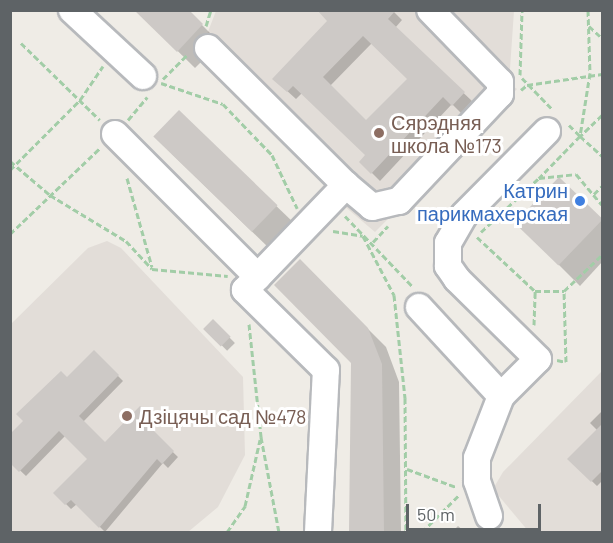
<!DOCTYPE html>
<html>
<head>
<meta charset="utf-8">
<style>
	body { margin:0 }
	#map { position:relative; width:613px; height:543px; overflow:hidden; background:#efece6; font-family:Barlow,sans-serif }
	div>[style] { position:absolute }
	.education>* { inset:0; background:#e2ddd8 }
	.shadow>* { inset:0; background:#0003; transform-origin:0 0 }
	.building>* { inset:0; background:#cdc9c6; transform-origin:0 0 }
	.path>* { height:3px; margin-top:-1.5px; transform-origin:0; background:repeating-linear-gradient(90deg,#a2cda7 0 6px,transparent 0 9px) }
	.roads { filter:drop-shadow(2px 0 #b7b9bc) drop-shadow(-2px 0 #b7b9bc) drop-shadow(0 2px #b7b9bc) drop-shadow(0 -2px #b7b9bc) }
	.minor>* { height:26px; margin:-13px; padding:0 13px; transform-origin:13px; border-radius:13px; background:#fff }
	.dots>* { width:16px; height:16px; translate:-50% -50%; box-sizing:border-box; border:3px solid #fff; border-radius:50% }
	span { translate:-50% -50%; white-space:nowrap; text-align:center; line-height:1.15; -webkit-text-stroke:6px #fff; paint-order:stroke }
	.education-label { font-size:20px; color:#785e54 }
	.left { translate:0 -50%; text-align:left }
	.shop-label { font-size:20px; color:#366cbe }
	.right { translate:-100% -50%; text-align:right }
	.frame { position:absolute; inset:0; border:12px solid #5e6366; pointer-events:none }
	.scale { position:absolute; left:406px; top:504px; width:135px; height:27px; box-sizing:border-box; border:3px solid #5e6366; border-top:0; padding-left:8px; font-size:18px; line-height:21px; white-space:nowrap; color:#5e6366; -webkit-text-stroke:4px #fff; paint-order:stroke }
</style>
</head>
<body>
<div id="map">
	<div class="education">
		<div style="clip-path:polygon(216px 11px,514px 11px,509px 83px,517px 89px,375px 232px,324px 189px,323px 172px,204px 42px)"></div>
		<div style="clip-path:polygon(107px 241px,121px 248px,243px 377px,245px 455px,218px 507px,188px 532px,11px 532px,11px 324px,88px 248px)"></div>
		<div style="clip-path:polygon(602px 371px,602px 532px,529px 532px,493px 489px,503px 472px)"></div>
	</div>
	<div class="shadow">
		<div style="clip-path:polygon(136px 10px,187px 10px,220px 43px,195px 68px)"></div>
		<div style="clip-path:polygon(evenodd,392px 10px,402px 20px,395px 28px,472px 101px,461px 113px,452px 104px,380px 181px,361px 162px,367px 155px,302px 93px,296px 99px,274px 79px,392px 10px,372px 43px,409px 79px,366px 122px,330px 86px,372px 43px)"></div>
		<div style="clip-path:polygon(179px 112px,295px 224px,270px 249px,172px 154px)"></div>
		<div style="clip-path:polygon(559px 179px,602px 221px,602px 262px,580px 286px,516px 222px)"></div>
		<div style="clip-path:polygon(300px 261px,386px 347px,399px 382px,401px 532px,351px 532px,353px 362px)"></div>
		<div style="left:213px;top:321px;width:31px;height:11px;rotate:45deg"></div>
		<div style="clip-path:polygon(94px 352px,123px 381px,83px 422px,105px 444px,140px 408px,157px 425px,151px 431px,178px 457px,168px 468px,163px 463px,105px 532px,77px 504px,71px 509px,55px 493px,89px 459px,65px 436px,26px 476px,10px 461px,67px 379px)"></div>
		<div style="clip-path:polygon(602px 411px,602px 481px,597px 486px,569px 459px,597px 430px,590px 423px)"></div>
		<div style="clip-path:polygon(458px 526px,465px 532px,452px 532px)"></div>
	</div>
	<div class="building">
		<div style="clip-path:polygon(134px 10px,189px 10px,203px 24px,177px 52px)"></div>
		<div style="clip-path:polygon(evenodd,317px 10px,396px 10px,388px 19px,465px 92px,452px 106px,443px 97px,371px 174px,359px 162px,365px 155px,293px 86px,287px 92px,272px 79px,327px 21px,317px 10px,363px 36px,407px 79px,366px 120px,323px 77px,363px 36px)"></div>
		<div style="left:179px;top:110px;width:137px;height:37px;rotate:44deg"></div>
		<div style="left:559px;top:177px;width:61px;height:64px;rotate:44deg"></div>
		<div style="clip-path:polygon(300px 259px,368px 328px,382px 364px,384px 532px,349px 532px,351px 363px,274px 285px)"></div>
		<div style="left:213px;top:319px;width:25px;height:14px;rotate:45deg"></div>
		<div style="clip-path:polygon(94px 350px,119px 375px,79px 416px,105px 442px,140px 406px,152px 419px,147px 424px,174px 451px,162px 464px,157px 459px,99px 528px,71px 500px,65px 505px,53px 493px,87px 459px,59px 431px,19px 472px,10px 463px,10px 434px,23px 421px,16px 414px,61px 371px,67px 377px)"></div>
		<div style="clip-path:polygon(603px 423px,603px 470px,591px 482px,567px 459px)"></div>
	</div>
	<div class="path">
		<div style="left:588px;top:10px;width:63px;rotate:88.2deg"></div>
		<div style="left:590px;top:73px;width:64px;rotate:99deg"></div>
		<div style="left:580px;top:136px;width:59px;rotate:134.3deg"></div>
		<div style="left:539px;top:178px;width:37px;rotate:-6deg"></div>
		<div style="left:576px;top:174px;width:40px;rotate:50deg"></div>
		<div style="left:206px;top:26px;width:17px;rotate:-73deg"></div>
		<div style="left:589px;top:26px;width:18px;rotate:43deg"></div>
		<div style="left:21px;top:43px;width:110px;rotate:44.3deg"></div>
		<div style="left:520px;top:75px;width:65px;rotate:-88.2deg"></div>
		<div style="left:522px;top:78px;width:45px;rotate:45.9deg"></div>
		<div style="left:163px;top:79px;width:35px;rotate:-45deg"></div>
		<div style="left:161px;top:83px;width:65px;rotate:18.7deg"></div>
		<div style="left:223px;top:104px;width:71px;rotate:46.1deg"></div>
		<div style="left:272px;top:155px;width:59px;rotate:64.7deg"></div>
		<div style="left:521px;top:90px;width:8px;rotate:-40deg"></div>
		<div style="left:527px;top:85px;width:76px;rotate:-8.3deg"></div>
		<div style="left:602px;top:115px;width:30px;rotate:136deg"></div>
		<div style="left:580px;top:136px;width:30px;rotate:42deg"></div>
		<div style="left:128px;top:120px;width:30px;rotate:-50deg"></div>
		<div style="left:569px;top:125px;width:16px;rotate:45deg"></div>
		<div style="left:10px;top:161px;width:52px;rotate:40.4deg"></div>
		<div style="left:50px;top:195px;width:89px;rotate:31.2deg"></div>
		<div style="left:126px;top:241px;width:38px;rotate:47deg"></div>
		<div style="left:152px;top:269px;width:76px;rotate:5.3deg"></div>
		<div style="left:10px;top:170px;width:99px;rotate:-45deg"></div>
		<div style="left:80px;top:100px;width:41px;rotate:-55.9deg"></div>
		<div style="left:127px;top:178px;width:92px;rotate:74.3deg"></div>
		<div style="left:594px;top:194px;width:11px;rotate:-45deg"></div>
		<div style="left:416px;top:213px;width:23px;rotate:2deg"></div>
		<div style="left:345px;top:216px;width:98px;rotate:46.2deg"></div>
		<div style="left:333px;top:231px;width:30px;rotate:9deg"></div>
		<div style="left:363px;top:236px;width:67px;rotate:62.3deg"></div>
		<div style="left:394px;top:295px;width:104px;rotate:83.9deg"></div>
		<div style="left:405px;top:398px;width:134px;rotate:89.6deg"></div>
		<div style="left:481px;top:232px;width:79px;rotate:-43deg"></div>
		<div style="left:10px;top:234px;width:124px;rotate:-43.7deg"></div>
		<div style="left:477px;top:237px;width:79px;rotate:43deg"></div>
		<div style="left:373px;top:242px;width:22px;rotate:-47deg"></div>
		<div style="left:249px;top:324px;width:114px;rotate:83.9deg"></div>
		<div style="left:261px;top:437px;width:97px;rotate:79.3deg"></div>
		<div style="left:534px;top:325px;width:34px;rotate:-88deg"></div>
		<div style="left:535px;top:291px;width:29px"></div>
		<div style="left:564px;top:291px;width:52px;rotate:-43.5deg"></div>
		<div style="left:557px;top:360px;width:9px;rotate:13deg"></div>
		<div style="left:566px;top:362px;width:71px;rotate:-91.6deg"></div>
		<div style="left:407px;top:469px;width:52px;rotate:20.2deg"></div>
		<div style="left:227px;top:532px;width:32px;rotate:-55deg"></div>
		<div style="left:245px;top:506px;width:68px;rotate:-77.2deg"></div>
		<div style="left:422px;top:532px;width:52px;rotate:-45deg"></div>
	</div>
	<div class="roads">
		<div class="minor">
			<div style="left:72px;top:10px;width:97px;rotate:42.9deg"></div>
			<div style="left:208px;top:48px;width:194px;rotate:44.8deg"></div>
			<div style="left:115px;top:134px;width:202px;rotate:45deg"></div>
			<div style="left:419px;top:307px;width:121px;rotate:47.3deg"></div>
			<div style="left:489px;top:516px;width:37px;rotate:-109deg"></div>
			<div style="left:477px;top:481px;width:23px;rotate:-90deg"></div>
			<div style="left:477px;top:458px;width:66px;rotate:-68.8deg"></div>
			<div style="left:501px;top:396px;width:52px;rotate:-45deg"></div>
			<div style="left:538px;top:359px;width:114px;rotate:-135.4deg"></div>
			<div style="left:457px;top:279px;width:16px;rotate:-125deg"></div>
			<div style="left:448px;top:266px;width:23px;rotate:-90deg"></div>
			<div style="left:448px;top:243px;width:32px;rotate:-60deg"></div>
			<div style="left:464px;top:215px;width:118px;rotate:-45.3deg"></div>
			<div style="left:318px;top:532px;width:162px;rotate:-87.2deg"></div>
			<div style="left:326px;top:370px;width:114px;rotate:-135.4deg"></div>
			<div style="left:245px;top:290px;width:146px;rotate:-46.1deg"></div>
			<div style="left:346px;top:185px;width:34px;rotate:40deg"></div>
			<div style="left:372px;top:207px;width:28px;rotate:-13deg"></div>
			<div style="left:399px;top:201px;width:147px;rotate:-46.7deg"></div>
			<div style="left:500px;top:94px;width:12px;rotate:-90deg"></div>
			<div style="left:500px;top:82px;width:100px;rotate:-134.2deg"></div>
		</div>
	</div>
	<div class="dots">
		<div style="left:379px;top:133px;background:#8d6e63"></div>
		<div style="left:580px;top:201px;background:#3f7fe0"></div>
		<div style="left:127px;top:416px;background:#8d6e63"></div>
	</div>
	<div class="education-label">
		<span class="left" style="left:391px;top:134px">Сярэдняя<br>школа №173</span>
		<span class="left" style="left:139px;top:416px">Дзіцячы сад №478</span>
	</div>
	<div class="shop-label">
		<span class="right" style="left:568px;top:202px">Катрин<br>парикмахерская</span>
	</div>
	<div class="frame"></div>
	<div class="scale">50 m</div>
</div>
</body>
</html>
